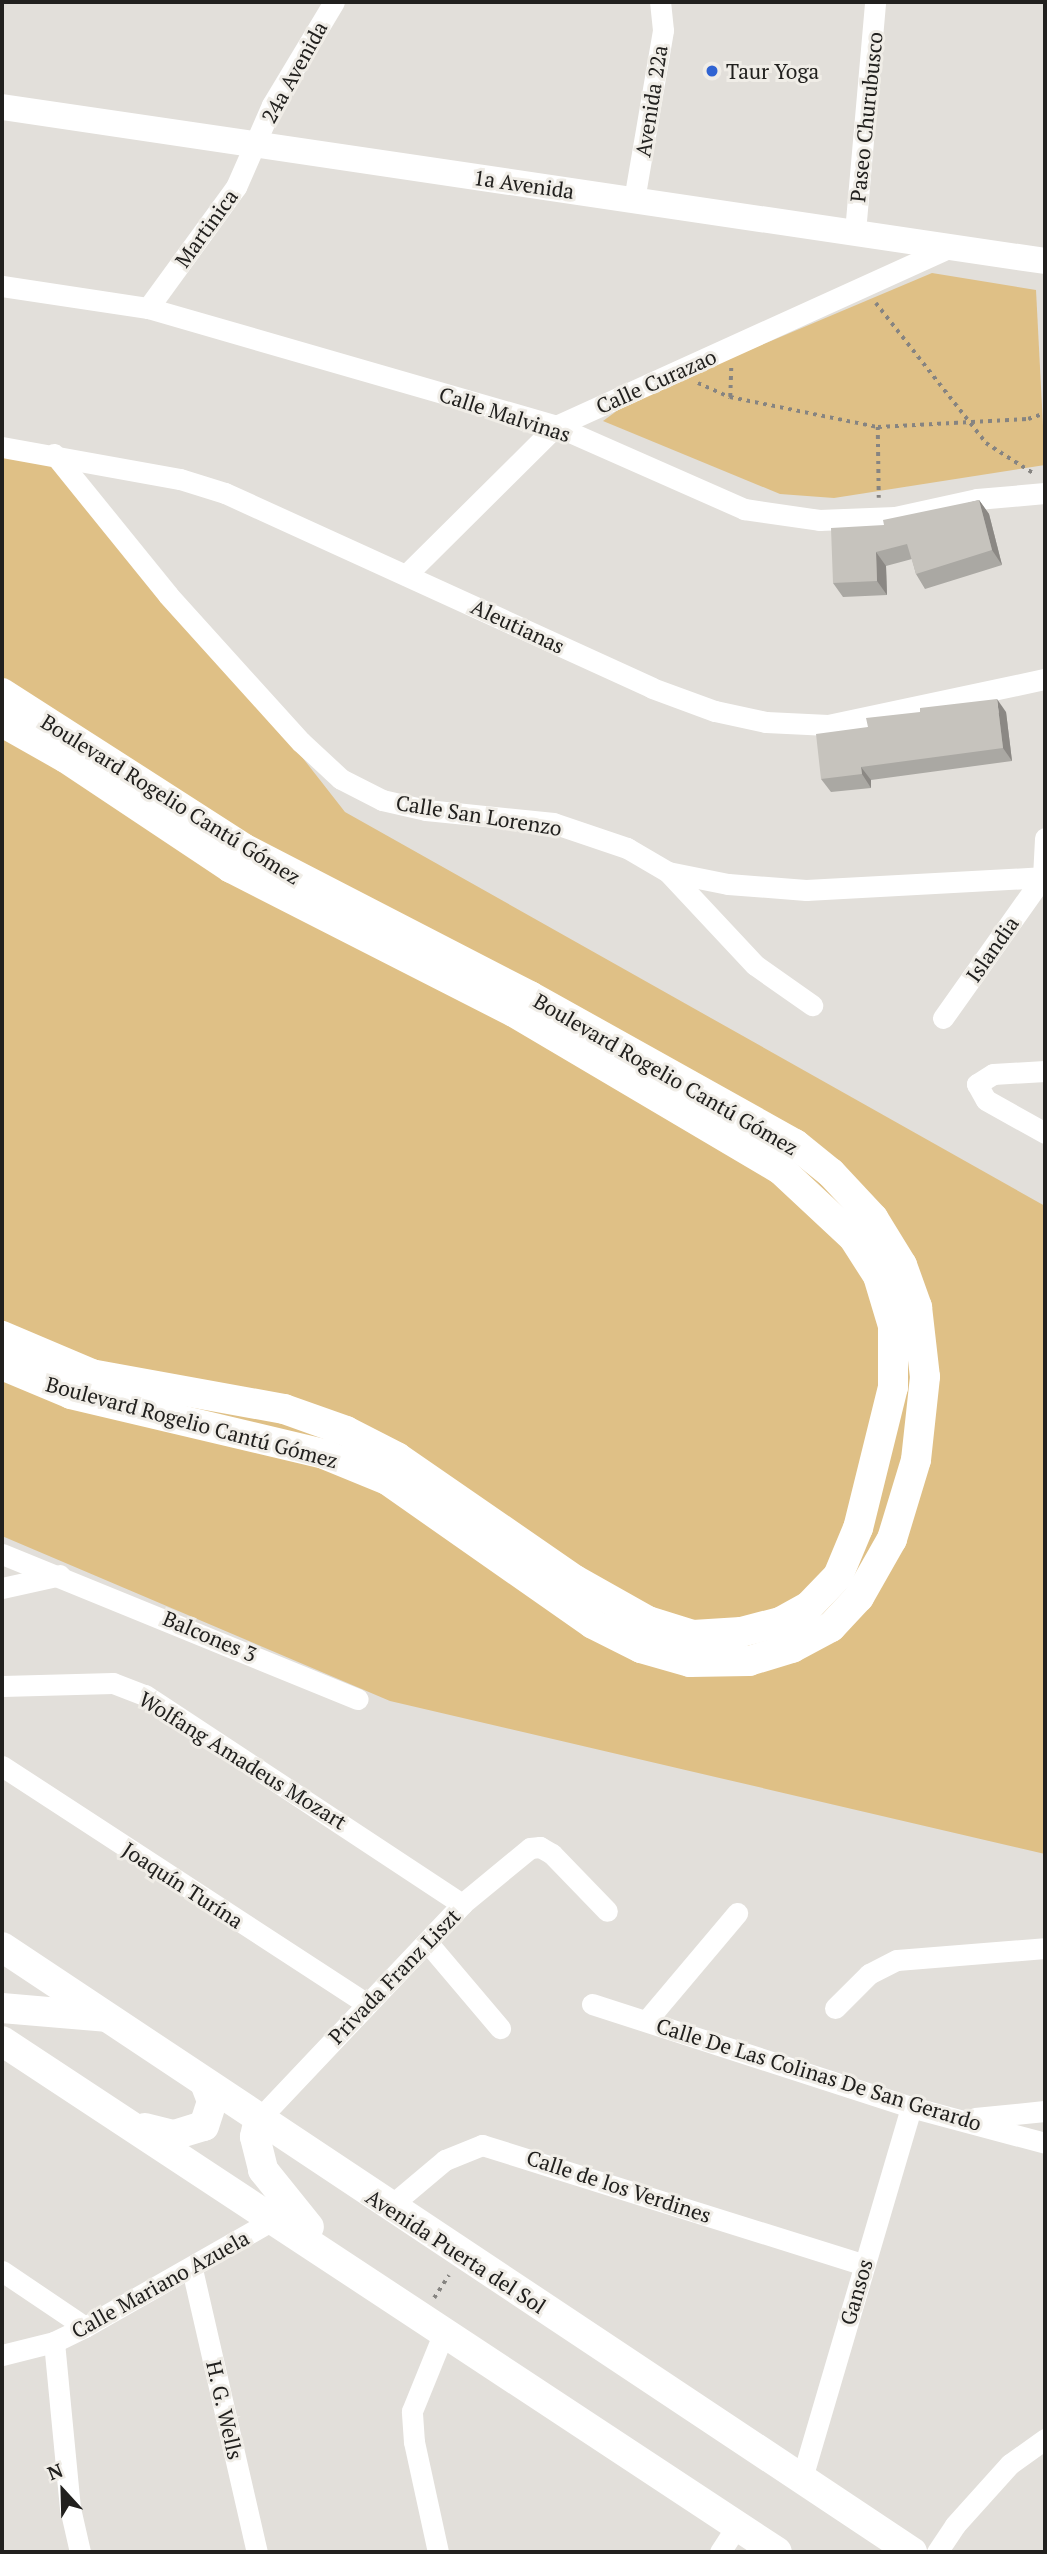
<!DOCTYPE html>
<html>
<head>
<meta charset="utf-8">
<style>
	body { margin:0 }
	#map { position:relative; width:1047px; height:2554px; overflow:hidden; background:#e2dfda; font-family:"PT Serif",serif }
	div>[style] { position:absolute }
	.green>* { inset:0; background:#dfc086 }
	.path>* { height:3.5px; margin-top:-1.75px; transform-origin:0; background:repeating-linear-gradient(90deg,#868481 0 3.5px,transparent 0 8.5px) }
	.minor>* { height:21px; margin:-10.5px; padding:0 10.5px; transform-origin:10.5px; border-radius:10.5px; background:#fff }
	.tertiary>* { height:26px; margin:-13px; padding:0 13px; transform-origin:13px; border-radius:13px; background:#fff }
	.secondary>* { height:30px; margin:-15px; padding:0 15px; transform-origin:15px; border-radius:15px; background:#fff }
	.wall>* { inset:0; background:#aaa8a3 }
	.shaded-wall>* { inset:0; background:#8b8884 }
	.building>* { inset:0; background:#c6c3bd }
	.dots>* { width:19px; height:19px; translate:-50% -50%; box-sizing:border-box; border:4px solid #f0ede7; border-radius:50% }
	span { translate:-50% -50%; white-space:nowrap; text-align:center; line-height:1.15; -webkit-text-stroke:6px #f0ede7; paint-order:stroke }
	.poi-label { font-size:21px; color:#21201e }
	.left { translate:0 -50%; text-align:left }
	.street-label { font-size:21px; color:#21201e }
	.frame { position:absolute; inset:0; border:4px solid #21201e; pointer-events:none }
	.north { position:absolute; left:28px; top:2456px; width:70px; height:70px; -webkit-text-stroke:5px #f0ede7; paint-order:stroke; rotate:338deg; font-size:19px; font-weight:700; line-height:28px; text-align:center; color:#21201e }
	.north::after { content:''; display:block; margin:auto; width:24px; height:32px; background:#21201e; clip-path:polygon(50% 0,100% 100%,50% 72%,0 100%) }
</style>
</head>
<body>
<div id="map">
	<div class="green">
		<div style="clip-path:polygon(932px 273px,1036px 290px,1045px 465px,834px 498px,780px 494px,603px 421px,633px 399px)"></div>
		<div style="clip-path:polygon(2px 446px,65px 454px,345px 812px,1045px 1206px,1045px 1854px,390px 1701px,2px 1536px)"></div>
	</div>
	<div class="path">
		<div style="left:876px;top:303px;width:178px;rotate:51.8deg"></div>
		<div style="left:986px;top:443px;width:56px;rotate:32.6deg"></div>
		<div style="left:698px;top:383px;width:35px;rotate:24deg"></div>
		<div style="left:730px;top:397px;width:151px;rotate:11.5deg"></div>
		<div style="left:878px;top:427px;width:150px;rotate:-3.1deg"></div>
		<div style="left:1028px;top:419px;width:18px;rotate:-19deg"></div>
		<div style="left:730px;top:397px;width:29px;rotate:-88deg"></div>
		<div style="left:878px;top:427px;width:71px;rotate:89.2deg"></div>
		<div style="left:434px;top:2298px;width:27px;rotate:-57deg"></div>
	</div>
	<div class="minor">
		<div style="left:634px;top:200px;width:172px;rotate:-80.3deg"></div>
		<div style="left:663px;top:30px;width:28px;rotate:-96deg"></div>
		<div style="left:855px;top:232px;width:231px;rotate:-85deg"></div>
		<div style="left:2px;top:286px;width:148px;rotate:8.6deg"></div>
		<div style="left:148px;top:308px;width:425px;rotate:16.1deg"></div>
		<div style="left:556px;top:426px;width:206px;rotate:23.8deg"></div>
		<div style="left:744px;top:509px;width:76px;rotate:8.3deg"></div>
		<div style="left:819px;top:520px;width:76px;rotate:-2.3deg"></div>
		<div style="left:895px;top:517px;width:84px;rotate:-12.4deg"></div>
		<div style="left:977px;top:499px;width:68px;rotate:-5deg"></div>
		<div style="left:148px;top:308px;width:150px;rotate:-54deg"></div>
		<div style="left:236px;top:187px;width:90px;rotate:-66.3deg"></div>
		<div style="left:272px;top:105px;width:120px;rotate:-59deg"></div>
		<div style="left:2px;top:447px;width:181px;rotate:10.2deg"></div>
		<div style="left:180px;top:479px;width:47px;rotate:17.3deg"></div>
		<div style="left:225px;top:493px;width:469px;rotate:24.5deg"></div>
		<div style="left:652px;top:688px;width:67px;rotate:20.1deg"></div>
		<div style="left:715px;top:711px;width:52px;rotate:12.2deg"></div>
		<div style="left:766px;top:722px;width:62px;rotate:2.8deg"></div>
		<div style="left:828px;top:725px;width:222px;rotate:-12deg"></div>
		<div style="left:54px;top:454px;width:181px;rotate:51deg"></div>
		<div style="left:168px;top:595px;width:198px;rotate:47.9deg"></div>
		<div style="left:301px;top:742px;width:54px;rotate:42.8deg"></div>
		<div style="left:341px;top:779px;width:46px;rotate:27.1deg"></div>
		<div style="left:382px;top:800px;width:45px;rotate:12.8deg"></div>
		<div style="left:426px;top:810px;width:128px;rotate:5.8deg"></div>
		<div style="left:553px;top:823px;width:78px;rotate:18.7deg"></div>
		<div style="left:627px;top:848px;width:48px;rotate:30.3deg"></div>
		<div style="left:668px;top:872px;width:61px;rotate:11.3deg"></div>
		<div style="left:728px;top:884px;width:78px;rotate:4.4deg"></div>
		<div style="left:806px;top:890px;width:239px;rotate:-3.1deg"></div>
		<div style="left:406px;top:575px;width:211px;rotate:-44.8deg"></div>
		<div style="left:556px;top:426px;width:431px;rotate:-24.4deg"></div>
		<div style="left:668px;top:872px;width:127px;rotate:46.9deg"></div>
		<div style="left:755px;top:965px;width:70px;rotate:35.1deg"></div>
		<div style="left:943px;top:1018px;width:173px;rotate:-54.7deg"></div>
		<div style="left:1043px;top:877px;width:39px;rotate:-87deg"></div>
		<div style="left:1045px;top:1071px;width:52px;rotate:176.7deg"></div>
		<div style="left:993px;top:1074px;width:19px;rotate:148deg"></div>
		<div style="left:977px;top:1084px;width:18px;rotate:61deg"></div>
		<div style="left:986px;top:1100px;width:68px;rotate:29.2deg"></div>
		<div style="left:2px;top:1554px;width:384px;rotate:22.2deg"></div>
		<div style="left:2px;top:1588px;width:59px;rotate:-12.6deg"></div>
		<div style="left:2px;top:1686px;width:111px;rotate:-1.5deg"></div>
		<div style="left:113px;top:1683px;width:34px;rotate:21deg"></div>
		<div style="left:145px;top:1695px;width:380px;rotate:33.4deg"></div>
		<div style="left:2px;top:1766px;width:434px;rotate:33.1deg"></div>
		<div style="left:427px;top:1942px;width:113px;rotate:49.7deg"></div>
		<div style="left:592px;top:2004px;width:335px;rotate:17.9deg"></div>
		<div style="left:911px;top:2107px;width:139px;rotate:15deg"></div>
		<div style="left:835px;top:2008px;width:48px;rotate:-45deg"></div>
		<div style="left:869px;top:1974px;width:31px;rotate:-27deg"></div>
		<div style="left:897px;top:1960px;width:148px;rotate:-4.6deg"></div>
		<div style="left:647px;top:2020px;width:140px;rotate:-49.9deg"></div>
		<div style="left:975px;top:2118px;width:70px;rotate:-5.7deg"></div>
		<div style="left:259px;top:2119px;width:296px;rotate:-46.6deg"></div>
		<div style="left:462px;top:1904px;width:88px;rotate:-39.5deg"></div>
		<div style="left:530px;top:1848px;width:10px;rotate:-6deg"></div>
		<div style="left:540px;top:1847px;width:14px;rotate:30deg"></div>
		<div style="left:552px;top:1854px;width:79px;rotate:46deg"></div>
		<div style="left:389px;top:2207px;width:73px;rotate:-40deg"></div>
		<div style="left:445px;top:2160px;width:40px;rotate:-22deg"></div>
		<div style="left:482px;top:2145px;width:400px;rotate:17.4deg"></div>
		<div style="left:192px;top:2269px;width:290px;rotate:77.1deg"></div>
		<div style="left:2px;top:2271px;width:100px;rotate:34deg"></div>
		<div style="left:54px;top:2342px;width:167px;rotate:84.5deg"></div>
		<div style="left:70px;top:2508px;width:45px;rotate:77.2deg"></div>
		<div style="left:2px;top:2355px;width:54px;rotate:-14deg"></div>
		<div style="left:54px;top:2342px;width:34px;rotate:-26deg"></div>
		<div style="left:85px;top:2327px;width:220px;rotate:-29.7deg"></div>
		<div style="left:802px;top:2478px;width:387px;rotate:-73.6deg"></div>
		<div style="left:438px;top:2552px;width:113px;rotate:-102.3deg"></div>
		<div style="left:414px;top:2442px;width:31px;rotate:-94deg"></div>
		<div style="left:412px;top:2411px;width:85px;rotate:-67.9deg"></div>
		<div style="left:720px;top:2552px;width:30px;rotate:-57deg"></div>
		<div style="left:937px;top:2552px;width:32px;rotate:-56deg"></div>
		<div style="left:955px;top:2525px;width:82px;rotate:-48deg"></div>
		<div style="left:1010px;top:2464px;width:43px;rotate:-35.5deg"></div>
	</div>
	<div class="tertiary">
		<div style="left:2px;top:107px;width:1054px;rotate:8.4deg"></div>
	</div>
	<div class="secondary">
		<div style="left:2px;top:693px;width:287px;rotate:32.7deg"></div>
		<div style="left:243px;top:848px;width:323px;rotate:27.3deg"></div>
		<div style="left:530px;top:996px;width:304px;rotate:29.2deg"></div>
		<div style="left:795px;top:1144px;width:46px;rotate:38.9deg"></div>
		<div style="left:831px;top:1173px;width:62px;rotate:47deg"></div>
		<div style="left:873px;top:1218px;width:55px;rotate:58.3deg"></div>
		<div style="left:902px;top:1265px;width:45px;rotate:70.3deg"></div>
		<div style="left:917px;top:1307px;width:70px;rotate:83.5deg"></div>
		<div style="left:925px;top:1377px;width:83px;rotate:96.2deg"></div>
		<div style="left:916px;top:1460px;width:83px;rotate:106.9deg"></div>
		<div style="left:892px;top:1539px;width:67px;rotate:119.6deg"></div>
		<div style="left:859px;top:1597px;width:41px;rotate:133deg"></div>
		<div style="left:831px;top:1627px;width:44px;rotate:151.7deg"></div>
		<div style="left:792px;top:1648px;width:45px;rotate:163.2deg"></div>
		<div style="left:749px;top:1661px;width:59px;rotate:179deg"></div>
		<div style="left:690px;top:1662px;width:51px;rotate:-164.1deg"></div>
		<div style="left:641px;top:1648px;width:54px;rotate:-153.4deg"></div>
		<div style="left:593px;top:1624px;width:251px;rotate:-145deg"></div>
		<div style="left:387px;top:1480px;width:68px;rotate:-157.6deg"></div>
		<div style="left:324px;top:1454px;width:260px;rotate:-166.7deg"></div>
		<div style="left:71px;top:1394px;width:75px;rotate:-157.2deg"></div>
		<div style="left:2px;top:722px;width:73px;rotate:29.4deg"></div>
		<div style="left:66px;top:758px;width:198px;rotate:33.7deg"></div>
		<div style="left:231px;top:868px;width:318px;rotate:27deg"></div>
		<div style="left:514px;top:1012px;width:309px;rotate:30.6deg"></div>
		<div style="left:780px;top:1169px;width:100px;rotate:43deg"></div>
		<div style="left:853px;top:1237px;width:46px;rotate:57.3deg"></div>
		<div style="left:878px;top:1276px;width:52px;rotate:73.3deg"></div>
		<div style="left:893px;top:1326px;width:61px;rotate:90deg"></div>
		<div style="left:893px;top:1387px;width:145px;rotate:103.9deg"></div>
		<div style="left:858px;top:1528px;width:52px;rotate:112.6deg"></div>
		<div style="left:838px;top:1576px;width:42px;rotate:134deg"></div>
		<div style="left:809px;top:1606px;width:33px;rotate:151deg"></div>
		<div style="left:780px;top:1622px;width:40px;rotate:165.6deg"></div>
		<div style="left:741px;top:1632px;width:48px;rotate:176.4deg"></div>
		<div style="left:693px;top:1635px;width:47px;rotate:-162.7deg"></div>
		<div style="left:648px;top:1621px;width:84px;rotate:-150.7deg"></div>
		<div style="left:575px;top:1580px;width:216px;rotate:-145.4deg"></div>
		<div style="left:397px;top:1457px;width:57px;rotate:-153deg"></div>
		<div style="left:346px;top:1431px;width:66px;rotate:-160.5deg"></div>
		<div style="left:284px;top:1409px;width:195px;rotate:-169.7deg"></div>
		<div style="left:92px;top:1374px;width:98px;rotate:-157.1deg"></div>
		<div style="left:2px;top:1947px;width:1093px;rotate:33.62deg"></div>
		<div style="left:2px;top:2008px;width:104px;rotate:4.9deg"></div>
		<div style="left:2px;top:2041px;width:928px;rotate:33.4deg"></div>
		<div style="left:259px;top:2119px;width:18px;rotate:103deg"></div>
		<div style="left:255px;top:2137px;width:34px;rotate:76deg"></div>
		<div style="left:263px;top:2170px;width:73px;rotate:51.1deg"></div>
		<div style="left:145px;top:2128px;width:30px;rotate:14deg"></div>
		<div style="left:174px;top:2135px;width:31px;rotate:-17deg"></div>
		<div style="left:204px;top:2126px;width:26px;rotate:-72deg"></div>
		<div style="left:212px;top:2101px;width:19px;rotate:-111deg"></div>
	</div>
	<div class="wall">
		<div style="clip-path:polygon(979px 500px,989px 514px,1002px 565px,925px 589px,916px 574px,912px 559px,886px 566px,887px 595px,843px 597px,833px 583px,884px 525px)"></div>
		<div style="clip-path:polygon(1006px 712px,1012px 761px,871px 780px,871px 788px,831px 792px,821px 779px,868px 727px)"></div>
	</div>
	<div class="shaded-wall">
		<div style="clip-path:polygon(979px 500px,989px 514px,1002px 565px,992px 550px)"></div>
		<div style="clip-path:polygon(876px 552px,886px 566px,887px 595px,877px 581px)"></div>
		<div style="clip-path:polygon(997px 699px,1006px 712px,1012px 761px,1003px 748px)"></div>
		<div style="clip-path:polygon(861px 767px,871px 780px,871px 788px,862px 774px)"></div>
	</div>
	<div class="building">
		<div style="clip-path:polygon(979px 500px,992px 550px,916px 574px,907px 544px,876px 552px,877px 581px,833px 583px,831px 528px,884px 525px,883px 520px)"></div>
		<div style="clip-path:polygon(997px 699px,1003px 748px,861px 767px,862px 774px,821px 779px,816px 734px,868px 727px,866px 718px,920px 712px,920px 708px)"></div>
	</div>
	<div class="dots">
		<div style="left:712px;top:71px;background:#3063d2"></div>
	</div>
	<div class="poi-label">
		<span class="left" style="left:726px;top:71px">Taur Yoga</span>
	</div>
	<div class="street-label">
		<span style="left:294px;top:72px;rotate:-61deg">24a Avenida</span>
		<span style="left:651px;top:101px;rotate:-81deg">Avenida 22a</span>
		<span style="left:866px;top:117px;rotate:-84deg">Paseo Churubusco</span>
		<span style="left:524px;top:184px;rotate:8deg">1a Avenida</span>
		<span style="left:206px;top:228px;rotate:-54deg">Martinica</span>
		<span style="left:656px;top:381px;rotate:-24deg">Calle Curazao</span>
		<span style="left:505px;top:414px;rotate:18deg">Calle Malvinas</span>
		<span style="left:518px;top:626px;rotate:25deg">Aleutianas</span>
		<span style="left:171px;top:799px;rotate:32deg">Boulevard Rogelio Cantú Gómez</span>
		<span style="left:479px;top:815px;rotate:9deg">Calle San Lorenzo</span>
		<span style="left:992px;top:949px;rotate:-55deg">Islandia</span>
		<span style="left:666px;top:1074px;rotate:30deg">Boulevard Rogelio Cantú Gómez</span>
		<span style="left:192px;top:1422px;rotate:15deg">Boulevard Rogelio Cantú Gómez</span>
		<span style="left:210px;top:1636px;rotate:23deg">Balcones 3</span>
		<span style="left:243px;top:1760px;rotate:32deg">Wolfang Amadeus Mozart</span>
		<span style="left:183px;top:1885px;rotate:33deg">Joaquín Turína</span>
		<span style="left:394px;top:1976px;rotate:-46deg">Privada Franz Liszt</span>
		<span style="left:819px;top:2074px;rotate:17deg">Calle De Las Colinas De San Gerardo</span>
		<span style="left:619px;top:2186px;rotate:18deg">Calle de los Verdines</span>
		<span style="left:456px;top:2251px;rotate:33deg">Avenida Puerta del Sol</span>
		<span style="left:160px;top:2284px;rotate:-29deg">Calle Mariano Azuela</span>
		<span style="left:856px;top:2292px;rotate:-74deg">Gansos</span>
		<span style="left:225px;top:2410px;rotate:77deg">H. G. Wells</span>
	</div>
	<div class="frame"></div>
	<div class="north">N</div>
</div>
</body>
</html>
